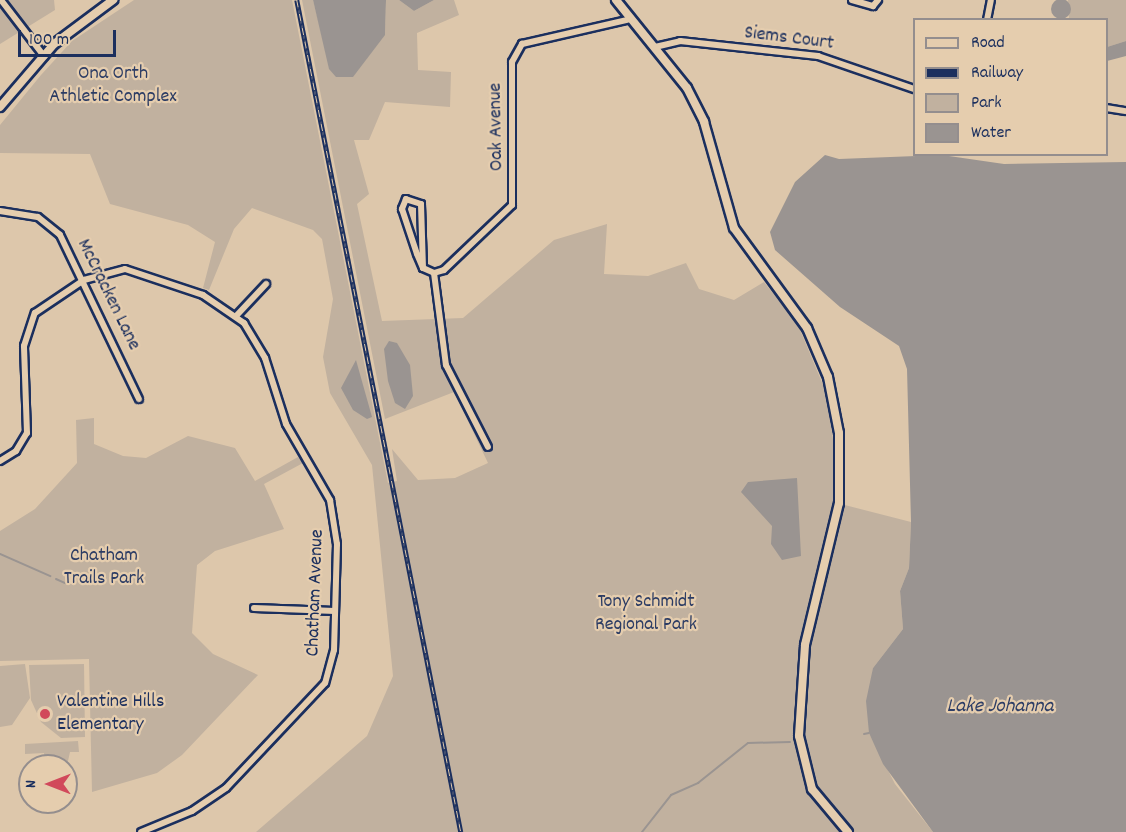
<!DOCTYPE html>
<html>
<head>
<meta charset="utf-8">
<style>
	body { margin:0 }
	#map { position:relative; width:1126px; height:832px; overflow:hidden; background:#ddc7ab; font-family:Dekko,sans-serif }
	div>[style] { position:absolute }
	.green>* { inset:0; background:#c1b19f }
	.water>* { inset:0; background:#9a9491 }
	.round { border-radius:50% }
	.stream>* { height:2px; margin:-1px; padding:0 1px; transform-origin:1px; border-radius:1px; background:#9a9491 }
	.roads { filter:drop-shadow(2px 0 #1b2f5e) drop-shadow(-2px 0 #1b2f5e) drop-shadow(0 2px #1b2f5e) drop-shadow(0 -2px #1b2f5e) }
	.minor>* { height:6px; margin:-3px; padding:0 3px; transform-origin:3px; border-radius:3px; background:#e5cdae }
	.tertiary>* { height:8px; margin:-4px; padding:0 4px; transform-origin:4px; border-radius:4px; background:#e5cdae }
	.rail>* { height:4.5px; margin-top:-2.25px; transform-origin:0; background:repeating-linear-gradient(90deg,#e5cdae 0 7px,#1b2f5e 0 14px); box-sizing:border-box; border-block:2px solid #1b2f5e }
	.dots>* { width:16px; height:16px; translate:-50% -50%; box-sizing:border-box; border:3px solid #e5cdae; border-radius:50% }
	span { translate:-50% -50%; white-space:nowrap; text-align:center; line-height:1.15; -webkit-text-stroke:4.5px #e5cdae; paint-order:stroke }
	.street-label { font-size:20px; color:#1b2f5e }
	.park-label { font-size:20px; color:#2c3c64 }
	.poi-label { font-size:20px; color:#1b2f5e }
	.left { translate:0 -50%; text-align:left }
	.water-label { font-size:21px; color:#2e3e66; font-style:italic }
	.legend { position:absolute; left:913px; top:18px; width:195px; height:138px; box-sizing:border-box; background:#e5cdae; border:2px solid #948e8e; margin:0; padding:8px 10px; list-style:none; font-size:18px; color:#1b2f5e }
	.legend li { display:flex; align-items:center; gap:12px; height:30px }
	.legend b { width:30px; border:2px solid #948e8e }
	.north { position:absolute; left:18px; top:754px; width:60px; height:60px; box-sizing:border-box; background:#e5cdae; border:2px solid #948e8e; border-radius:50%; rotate:270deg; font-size:16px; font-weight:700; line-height:24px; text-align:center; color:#1b2f5e }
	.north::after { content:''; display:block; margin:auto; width:21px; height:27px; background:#d1495b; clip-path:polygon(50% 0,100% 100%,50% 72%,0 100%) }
	.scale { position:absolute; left:18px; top:30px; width:98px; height:27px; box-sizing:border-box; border:3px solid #1b2f5e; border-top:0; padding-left:8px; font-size:18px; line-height:21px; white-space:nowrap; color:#1b2f5e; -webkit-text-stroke:4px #e5cdae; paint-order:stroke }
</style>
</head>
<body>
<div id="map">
	<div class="green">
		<div style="clip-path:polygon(0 0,54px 0,55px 10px,0 44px)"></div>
		<div style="clip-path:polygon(134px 0,292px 0,388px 483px,397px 481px,392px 449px,418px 480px,455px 478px,488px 463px,454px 392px,385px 419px,302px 0,313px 0,322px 35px,385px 35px,386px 0,399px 0,414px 11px,434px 0,454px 0,459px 15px,417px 33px,418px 70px,451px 72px,450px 107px,385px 102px,369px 140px,354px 140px,369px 194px,357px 204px,382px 321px,463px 318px,554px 240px,607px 224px,604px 274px,648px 276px,686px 263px,699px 289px,734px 300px,764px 282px,798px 325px,826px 392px,834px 446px,833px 502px,911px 522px,909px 568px,900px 591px,903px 629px,873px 668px,869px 733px,895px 784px,933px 832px,256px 832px,367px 736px,393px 676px,372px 465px,330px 393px,323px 357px,333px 299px,322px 239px,313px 230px,252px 208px,234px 229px,209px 290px,203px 288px,215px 242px,188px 225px,110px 204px,90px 154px,0 153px,0 125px,41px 75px,72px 41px)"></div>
		<div style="clip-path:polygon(1068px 0,1126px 0,1126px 41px,1107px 47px,1106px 20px,1069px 19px)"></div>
		<div style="clip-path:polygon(94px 418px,94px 444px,123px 456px,146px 458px,188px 436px,235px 448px,255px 481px,298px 457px,303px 463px,264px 484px,284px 529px,215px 551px,197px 565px,192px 633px,213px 654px,258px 675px,182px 755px,157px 773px,92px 792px,89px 659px,0 661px,0 531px,35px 509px,77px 463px,76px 420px)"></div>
		<div style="clip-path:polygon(25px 664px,30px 698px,12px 725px,0 727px,0 666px)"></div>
		<div style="clip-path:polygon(84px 664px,85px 737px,61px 738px,41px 722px,31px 700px,29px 665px)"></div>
		<div style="clip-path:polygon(78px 741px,79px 752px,70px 752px,66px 770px,45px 766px,44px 753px,25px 754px,25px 744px)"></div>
	</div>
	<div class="water">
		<div class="round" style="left:1051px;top:-1px;width:20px;height:20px"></div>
		<div style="clip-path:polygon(313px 0,386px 0,385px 35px,353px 77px,336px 77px,329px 69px)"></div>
		<div style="clip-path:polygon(399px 0,434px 0,414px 11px)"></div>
		<div style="clip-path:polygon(1126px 41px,1126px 56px,1107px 61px,1107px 47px)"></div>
		<div style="clip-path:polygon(825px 155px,839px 159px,942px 155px,1004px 164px,1126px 162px,1126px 832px,933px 832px,883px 764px,869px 733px,866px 701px,873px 668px,903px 629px,900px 591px,909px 568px,911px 522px,907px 369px,899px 346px,840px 307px,775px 250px,770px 232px,795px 182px)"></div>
		<div style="clip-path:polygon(389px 341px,397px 343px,410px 365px,413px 396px,405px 409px,395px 403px,388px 381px,384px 349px)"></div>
		<div style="clip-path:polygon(356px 360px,372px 417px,367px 419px,353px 410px,341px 388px)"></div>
		<div style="clip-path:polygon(797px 478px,801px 556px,782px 560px,771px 544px,772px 526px,741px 492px,748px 482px)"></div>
	</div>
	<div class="stream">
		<div style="left:0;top:554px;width:55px;rotate:23.7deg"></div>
		<div style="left:56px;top:579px;width:10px;rotate:24deg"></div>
		<div style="left:864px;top:734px;width:5px;rotate:-11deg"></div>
		<div style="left:642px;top:832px;width:47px;rotate:-51.9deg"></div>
		<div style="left:671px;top:795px;width:30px;rotate:-24deg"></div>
		<div style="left:698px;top:783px;width:64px;rotate:-38.7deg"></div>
		<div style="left:748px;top:743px;width:42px;rotate:-1.4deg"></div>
	</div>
	<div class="roads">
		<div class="minor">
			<div style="left:1px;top:0;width:71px;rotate:52.5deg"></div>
			<div style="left:852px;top:0;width:22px;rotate:16deg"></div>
			<div style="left:873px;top:6px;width:8px;rotate:-50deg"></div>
			<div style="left:987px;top:20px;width:20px;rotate:-79deg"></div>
			<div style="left:655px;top:47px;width:26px;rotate:-13deg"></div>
			<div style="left:680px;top:41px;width:139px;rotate:6.2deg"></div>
			<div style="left:818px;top:56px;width:102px;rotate:19deg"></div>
			<div style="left:1106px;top:108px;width:20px;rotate:9deg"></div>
			<div style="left:0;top:211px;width:38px;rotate:9deg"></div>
			<div style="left:38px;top:217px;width:28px;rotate:39deg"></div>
			<div style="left:60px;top:235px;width:182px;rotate:64.3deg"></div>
			<div style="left:423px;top:268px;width:64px;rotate:-91.8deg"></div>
			<div style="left:421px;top:204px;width:16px;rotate:-162deg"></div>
			<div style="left:406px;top:199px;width:11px;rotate:112deg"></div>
			<div style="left:402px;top:209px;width:47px;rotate:71.6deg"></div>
			<div style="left:417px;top:254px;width:15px;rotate:67deg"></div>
			<div style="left:423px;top:268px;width:12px;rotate:24deg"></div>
			<div style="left:434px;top:273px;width:10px;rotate:-17deg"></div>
			<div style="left:444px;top:270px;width:94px;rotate:-43.7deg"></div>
			<div style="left:512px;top:205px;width:143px;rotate:-90deg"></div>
			<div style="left:512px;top:62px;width:21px;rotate:-61deg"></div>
			<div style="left:522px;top:44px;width:108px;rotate:-12.9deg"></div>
			<div style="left:434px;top:273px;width:93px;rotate:82.6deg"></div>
			<div style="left:446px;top:365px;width:92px;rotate:62.9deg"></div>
			<div style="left:236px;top:316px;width:44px;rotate:-46.8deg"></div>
			<div style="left:0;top:461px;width:19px;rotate:-32deg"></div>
			<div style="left:16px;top:451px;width:21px;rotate:-59deg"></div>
			<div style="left:27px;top:433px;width:87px;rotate:-92deg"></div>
			<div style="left:24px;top:346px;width:35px;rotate:-72deg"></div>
			<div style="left:35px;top:313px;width:59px;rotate:-34deg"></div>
			<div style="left:84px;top:280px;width:42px;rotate:-15deg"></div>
			<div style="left:125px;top:269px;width:82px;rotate:18.4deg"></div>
			<div style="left:203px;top:295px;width:50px;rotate:34.3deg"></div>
			<div style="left:244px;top:323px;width:41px;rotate:59deg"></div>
			<div style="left:265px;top:358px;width:69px;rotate:72.3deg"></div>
			<div style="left:286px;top:424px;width:88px;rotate:59.9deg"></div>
			<div style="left:330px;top:500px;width:45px;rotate:81deg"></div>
			<div style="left:337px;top:544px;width:106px;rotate:91.6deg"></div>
			<div style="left:334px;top:650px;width:34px;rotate:105deg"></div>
			<div style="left:325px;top:683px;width:144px;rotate:133.3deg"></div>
			<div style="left:226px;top:788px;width:41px;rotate:145.9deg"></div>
			<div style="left:192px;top:811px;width:55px;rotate:157.6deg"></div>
			<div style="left:254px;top:608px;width:81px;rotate:2.1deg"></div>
		</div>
		<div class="tertiary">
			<div style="left:616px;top:0;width:113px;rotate:51.1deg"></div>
			<div style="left:687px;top:88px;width:38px;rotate:63deg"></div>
			<div style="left:704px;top:122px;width:110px;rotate:74.2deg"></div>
			<div style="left:734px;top:228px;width:124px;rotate:53.9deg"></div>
			<div style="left:807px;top:328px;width:53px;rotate:66.8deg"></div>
			<div style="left:828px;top:377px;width:57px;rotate:78.9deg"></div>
			<div style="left:839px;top:433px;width:70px;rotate:90deg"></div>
			<div style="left:839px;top:503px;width:146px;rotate:103.5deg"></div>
			<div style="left:805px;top:645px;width:91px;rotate:93.8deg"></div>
			<div style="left:799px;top:736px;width:55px;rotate:76.2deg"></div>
			<div style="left:812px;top:789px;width:56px;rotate:50.1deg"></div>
			<div style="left:0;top:107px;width:83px;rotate:-49.4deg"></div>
			<div style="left:54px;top:44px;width:74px;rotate:-36.7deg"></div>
		</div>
	</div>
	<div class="rail">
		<div style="left:297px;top:0;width:848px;rotate:78.85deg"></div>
	</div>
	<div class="dots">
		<div style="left:45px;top:714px;background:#d1495b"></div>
	</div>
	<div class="street-label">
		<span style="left:789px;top:39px;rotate:7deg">Siems Court</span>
		<span style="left:497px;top:127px;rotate:-91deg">Oak Avenue</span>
		<span style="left:108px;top:295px;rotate:64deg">McCracken Lane</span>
		<span style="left:316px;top:593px;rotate:-88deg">Chatham Avenue</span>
	</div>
	<div class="park-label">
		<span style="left:113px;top:86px">Ona Orth<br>Athletic Complex</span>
		<span style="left:104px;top:568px">Chatham<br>Trails Park</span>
		<span style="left:646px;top:614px">Tony Schmidt<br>Regional Park</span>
	</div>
	<div class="poi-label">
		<span class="left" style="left:57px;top:714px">Valentine Hills<br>Elementary</span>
	</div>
	<div class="water-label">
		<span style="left:1000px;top:707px">Lake Johanna</span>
	</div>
	<ul class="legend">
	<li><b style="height:8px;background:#e5cdae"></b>Road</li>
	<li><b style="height:8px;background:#1b2f5e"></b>Railway</li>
	<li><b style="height:16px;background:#c1b19f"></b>Park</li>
	<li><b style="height:16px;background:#9a9491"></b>Water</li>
	</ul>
	<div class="north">N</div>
	<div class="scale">100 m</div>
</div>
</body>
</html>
